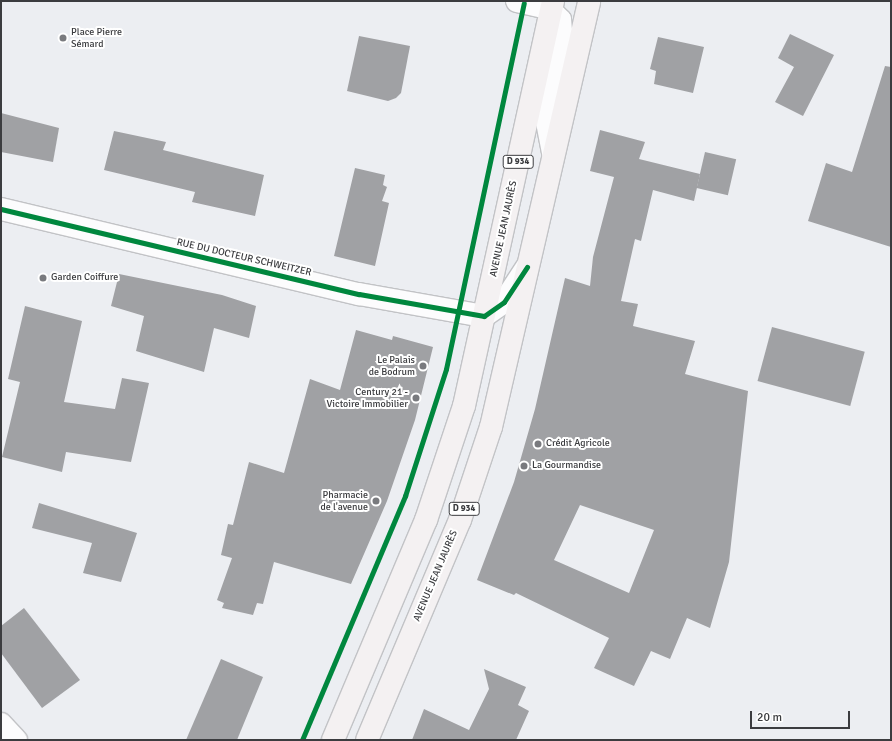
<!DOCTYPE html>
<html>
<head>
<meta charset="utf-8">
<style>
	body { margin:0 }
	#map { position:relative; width:892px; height:741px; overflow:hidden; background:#eceef2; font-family:Signika,sans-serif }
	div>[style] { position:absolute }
	.building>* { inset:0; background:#a0a1a4; transform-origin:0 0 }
	.roads { filter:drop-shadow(1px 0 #c2c3c6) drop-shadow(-1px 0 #c2c3c6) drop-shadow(0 1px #c2c3c6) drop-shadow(0 -1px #c2c3c6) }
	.lane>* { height:18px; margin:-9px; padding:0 9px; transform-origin:9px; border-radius:9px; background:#fcfcfd }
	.street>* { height:22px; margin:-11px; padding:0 11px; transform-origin:11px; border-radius:11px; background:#fcfcfd }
	.primary>* { height:22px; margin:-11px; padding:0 11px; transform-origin:11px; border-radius:11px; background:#f4f1f2 }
	.cycleway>* { height:5px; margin:-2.5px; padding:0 2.5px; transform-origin:2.5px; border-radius:2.5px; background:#00873e }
	.dots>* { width:11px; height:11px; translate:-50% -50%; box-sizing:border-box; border:2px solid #fff; border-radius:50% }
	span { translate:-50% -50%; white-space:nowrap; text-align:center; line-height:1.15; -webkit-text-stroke:4px #fff; paint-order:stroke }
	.shield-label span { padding:1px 3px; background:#fff; border:1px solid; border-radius:3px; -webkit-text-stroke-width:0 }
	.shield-label { font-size:9px; color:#3b3c3f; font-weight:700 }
	.poi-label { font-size:10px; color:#3b3c3f }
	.left { translate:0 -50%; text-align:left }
	.right { translate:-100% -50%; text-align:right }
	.street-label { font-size:10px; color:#3b3c3f }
	.frame { position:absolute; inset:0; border:2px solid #3b3c3f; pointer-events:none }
	.scale { position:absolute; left:750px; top:711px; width:100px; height:18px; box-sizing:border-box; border:2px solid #3b3c3f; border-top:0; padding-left:5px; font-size:12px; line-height:14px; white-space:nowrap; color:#3b3c3f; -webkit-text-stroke:3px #fff; paint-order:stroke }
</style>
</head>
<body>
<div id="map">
	<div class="building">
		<div style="clip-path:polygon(790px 34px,834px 55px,803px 116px,775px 102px,794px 67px,778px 58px)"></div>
		<div style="clip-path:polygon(359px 36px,410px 46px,401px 93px,396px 98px,388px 101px,347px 91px)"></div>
		<div style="clip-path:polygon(658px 37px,704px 47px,693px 93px,654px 84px,656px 71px,650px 69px)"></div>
		<div style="clip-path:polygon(885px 66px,891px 67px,891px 247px,808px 221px,826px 163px,852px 172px)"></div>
		<div style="clip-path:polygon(1px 113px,59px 128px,53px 162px,1px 152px)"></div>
		<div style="clip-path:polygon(evenodd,600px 130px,645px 142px,639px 159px,700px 174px,694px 201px,653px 190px,641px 241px,635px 239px,621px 301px,638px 304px,633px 326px,695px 341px,685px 374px,748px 391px,729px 562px,710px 628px,687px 618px,670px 659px,651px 651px,634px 686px,594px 668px,609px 638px,516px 593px,514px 595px,477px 580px,514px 482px,535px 409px,565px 278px,590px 286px,593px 257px,614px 177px,590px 171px,600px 130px,580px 505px,654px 530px,629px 593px,554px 560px,580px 505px)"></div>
		<div style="clip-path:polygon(114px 131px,166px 142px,163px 150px,264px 175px,255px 216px,192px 202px,195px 192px,104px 170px)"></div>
		<div style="left:705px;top:152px;width:32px;height:37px;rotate:13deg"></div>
		<div style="clip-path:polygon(355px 168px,385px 175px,383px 185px,387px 187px,382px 201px,389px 203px,375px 266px,334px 256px)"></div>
		<div style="clip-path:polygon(119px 274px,222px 295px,256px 306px,249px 338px,214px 328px,204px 372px,136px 351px,144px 316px,111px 306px)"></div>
		<div style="clip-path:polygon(25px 306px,82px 321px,64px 402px,115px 409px,122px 378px,149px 383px,131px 462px,66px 452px,62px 472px,2px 457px,20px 382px,8px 379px)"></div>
		<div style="left:772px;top:327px;width:96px;height:56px;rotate:15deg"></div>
		<div style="clip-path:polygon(356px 330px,392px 340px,393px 336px,433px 347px,415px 420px,387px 501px,351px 584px,274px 562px,263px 604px,257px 603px,253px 615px,222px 608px,224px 603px,217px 600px,232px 558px,221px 555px,228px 524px,233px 525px,249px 462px,284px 473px,310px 379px,340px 390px)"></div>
		<div style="clip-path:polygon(39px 503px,137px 533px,121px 582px,83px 573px,92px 543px,32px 528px)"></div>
		<div style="clip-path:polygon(24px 608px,80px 680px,42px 708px,1px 653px,1px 626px)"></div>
		<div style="clip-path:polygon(221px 659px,263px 677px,237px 740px,186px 740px)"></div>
		<div style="clip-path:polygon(484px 669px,526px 687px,518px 705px,529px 711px,516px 740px,412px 740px,424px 709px,469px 730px,489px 689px)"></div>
	</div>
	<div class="roads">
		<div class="lane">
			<div style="left:552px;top:9px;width:14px;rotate:45deg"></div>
			<div style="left:562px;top:19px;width:12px;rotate:85deg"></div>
			<div style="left:563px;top:31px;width:93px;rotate:101.2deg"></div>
			<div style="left:545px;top:122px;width:36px;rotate:79deg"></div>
		</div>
		<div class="street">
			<div style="left:517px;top:1px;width:36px;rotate:13deg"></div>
			<div style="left:1px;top:209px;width:368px;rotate:13.4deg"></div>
			<div style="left:359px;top:294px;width:127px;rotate:10deg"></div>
			<div style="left:484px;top:316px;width:24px;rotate:-35deg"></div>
			<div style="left:504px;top:302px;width:42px;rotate:-56.7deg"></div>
			<div style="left:1px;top:724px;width:22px;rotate:47deg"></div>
		</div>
		<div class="primary">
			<div style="left:333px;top:740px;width:239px;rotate:-67.1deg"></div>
			<div style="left:426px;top:520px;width:120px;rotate:-71.6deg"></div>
			<div style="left:464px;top:406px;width:415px;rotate:-77.6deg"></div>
			<div style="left:367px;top:740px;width:239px;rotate:-67.1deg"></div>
			<div style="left:460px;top:520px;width:98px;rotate:-71.6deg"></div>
			<div style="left:491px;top:427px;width:437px;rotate:-77deg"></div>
		</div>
	</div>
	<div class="cycleway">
		<div style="left:1px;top:209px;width:368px;rotate:13.4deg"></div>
		<div style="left:359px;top:294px;width:127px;rotate:10deg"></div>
		<div style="left:484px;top:316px;width:24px;rotate:-35deg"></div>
		<div style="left:504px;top:302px;width:42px;rotate:-56.7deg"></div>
		<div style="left:302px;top:740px;width:265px;rotate:-67.1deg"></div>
		<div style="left:405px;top:496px;width:133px;rotate:-72.1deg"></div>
		<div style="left:446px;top:369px;width:374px;rotate:-78deg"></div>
	</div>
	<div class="dots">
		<div style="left:63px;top:38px;background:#797a7e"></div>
		<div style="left:43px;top:278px;background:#797a7e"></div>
		<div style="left:423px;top:366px;background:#797a7e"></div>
		<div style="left:416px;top:398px;background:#797a7e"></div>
		<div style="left:538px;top:444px;background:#797a7e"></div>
		<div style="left:524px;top:466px;background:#797a7e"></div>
		<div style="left:376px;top:501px;background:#797a7e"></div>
	</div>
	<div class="shield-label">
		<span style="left:518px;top:162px">D 934</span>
		<span style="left:464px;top:509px">D 934</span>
	</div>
	<div class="poi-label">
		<span class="left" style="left:71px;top:38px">Place Pierre<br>Sémard</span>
		<span class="left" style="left:51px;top:278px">Garden Coiffure</span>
		<span class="right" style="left:415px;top:366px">Le Palais<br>de Bodrum</span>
		<span class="right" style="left:408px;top:398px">Century 21 -<br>Victoire Immobilier</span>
		<span class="left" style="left:546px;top:444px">Crédit Agricole</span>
		<span class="left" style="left:532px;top:466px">La Gourmandise</span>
		<span class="right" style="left:368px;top:501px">Pharmacie<br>de l'avenue</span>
	</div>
	<div class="street-label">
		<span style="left:504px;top:229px;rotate:-78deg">AVENUE JEAN JAURÈS</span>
		<span style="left:244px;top:258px;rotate:13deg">RUE DU DOCTEUR SCHWEITZER</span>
		<span style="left:436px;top:576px;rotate:-67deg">AVENUE JEAN JAURÈS</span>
	</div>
	<div class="frame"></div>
	<div class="scale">20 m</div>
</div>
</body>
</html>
